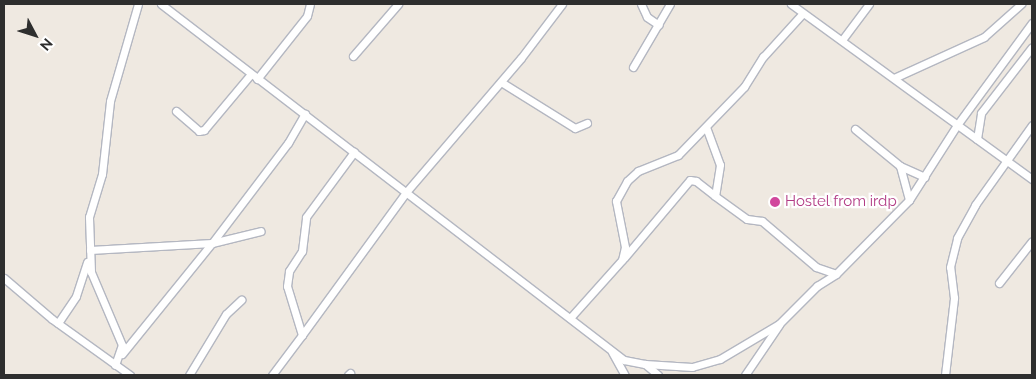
<!DOCTYPE html>
<html>
<head>
<meta charset="utf-8">
<style>
	body { margin:0 }
	#map { position:relative; width:1036px; height:379px; overflow:hidden; background:#efe9e1; font-family:Raleway,sans-serif }
	div>[style] { position:absolute }
	.roads { filter:drop-shadow(1px 0 #b4b7c1) drop-shadow(-1px 0 #b4b7c1) drop-shadow(0 1px #b4b7c1) drop-shadow(0 -1px #b4b7c1) }
	.minor>* { height:7px; margin:-3.5px; padding:0 3.5px; transform-origin:3.5px; border-radius:3.5px; background:#fff }
	.dots>* { width:14px; height:14px; translate:-50% -50%; box-sizing:border-box; border:2px solid #fff; border-radius:50% }
	span { translate:-50% -50%; white-space:nowrap; text-align:center; line-height:1.15; -webkit-text-stroke:4.5px #fff; paint-order:stroke }
	.hotel-label { font-size:15px; color:#b23c85 }
	.left { translate:0 -50%; text-align:left }
	.frame { position:absolute; inset:0; border:5px solid #2e2e2e; pointer-events:none }
	.north { position:absolute; left:10px; top:10px; width:50px; height:50px; -webkit-text-stroke:4px #fff; paint-order:stroke; rotate:130deg; font-size:14px; font-weight:700; line-height:20px; text-align:center; color:#2e2e2e }
	.north::after { content:''; display:block; margin:auto; width:18px; height:22px; background:#2e2e2e; clip-path:polygon(50% 0,100% 100%,50% 72%,0 100%) }
</style>
</head>
<body>
<div id="map">
	<div class="roads">
		<div class="minor">
			<div style="left:161px;top:4px;width:584px;rotate:37.56deg"></div>
			<div style="left:624px;top:360px;width:21px;rotate:11deg"></div>
			<div style="left:645px;top:364px;width:17px;rotate:40deg"></div>
			<div style="left:641px;top:4px;width:14px;rotate:65deg"></div>
			<div style="left:647px;top:17px;width:14px;rotate:34deg"></div>
			<div style="left:791px;top:4px;width:298px;rotate:36deg"></div>
			<div style="left:842px;top:40px;width:45px;rotate:-53.1deg"></div>
			<div style="left:353px;top:56px;width:69px;rotate:-49.1deg"></div>
			<div style="left:633px;top:67px;width:73px;rotate:-59.6deg"></div>
			<div style="left:894px;top:78px;width:99px;rotate:-24.5deg"></div>
			<div style="left:984px;top:37px;width:50px;rotate:-41.7deg"></div>
			<div style="left:257px;top:79px;width:80px;rotate:-51.6deg"></div>
			<div style="left:307px;top:16px;width:12px;rotate:-76deg"></div>
			<div style="left:501px;top:82px;width:87px;rotate:31.9deg"></div>
			<div style="left:575px;top:128px;width:13px;rotate:-23deg"></div>
			<div style="left:176px;top:111px;width:30px;rotate:41deg"></div>
			<div style="left:199px;top:131px;width:5px;rotate:-11deg"></div>
			<div style="left:204px;top:130px;width:73px;rotate:-50deg"></div>
			<div style="left:706px;top:127px;width:40px;rotate:69.8deg"></div>
			<div style="left:720px;top:165px;width:31px;rotate:99deg"></div>
			<div style="left:715px;top:196px;width:39px;rotate:36deg"></div>
			<div style="left:747px;top:219px;width:15px;rotate:8deg"></div>
			<div style="left:762px;top:221px;width:71px;rotate:40.4deg"></div>
			<div style="left:816px;top:267px;width:21px;rotate:19deg"></div>
			<div style="left:836px;top:274px;width:104px;rotate:-45.4deg"></div>
			<div style="left:909px;top:200px;width:89px;rotate:-57.4deg"></div>
			<div style="left:957px;top:125px;width:127px;rotate:-53.7deg"></div>
			<div style="left:855px;top:129px;width:58px;rotate:39.4deg"></div>
			<div style="left:900px;top:166px;width:27px;rotate:24deg"></div>
			<div style="left:977px;top:139px;width:26px;rotate:-81deg"></div>
			<div style="left:981px;top:113px;width:83px;rotate:-52.3deg"></div>
			<div style="left:900px;top:166px;width:35px;rotate:75deg"></div>
			<div style="left:90px;top:250px;width:122px;rotate:-3.3deg"></div>
			<div style="left:212px;top:243px;width:50px;rotate:-13.8deg"></div>
			<div style="left:624px;top:258px;width:102px;rotate:-49.8deg"></div>
			<div style="left:690px;top:180px;width:6px;rotate:9deg"></div>
			<div style="left:696px;top:181px;width:24px;rotate:38deg"></div>
			<div style="left:4px;top:278px;width:63px;rotate:40.5deg"></div>
			<div style="left:52px;top:319px;width:96px;rotate:35.7deg"></div>
			<div style="left:999px;top:283px;width:53px;rotate:-51.8deg"></div>
			<div style="left:570px;top:318px;width:78px;rotate:-48.1deg"></div>
			<div style="left:622px;top:260px;width:13px;rotate:-77deg"></div>
			<div style="left:625px;top:247px;width:47px;rotate:-101.1deg"></div>
			<div style="left:616px;top:201px;width:23px;rotate:-61deg"></div>
			<div style="left:627px;top:181px;width:15px;rotate:-42deg"></div>
			<div style="left:638px;top:171px;width:43px;rotate:-21.8deg"></div>
			<div style="left:678px;top:155px;width:95px;rotate:-45.9deg"></div>
			<div style="left:744px;top:87px;width:36px;rotate:-58deg"></div>
			<div style="left:763px;top:57px;width:59px;rotate:-47.7deg"></div>
			<div style="left:58px;top:323px;width:32px;rotate:-56deg"></div>
			<div style="left:76px;top:296px;width:36px;rotate:-72deg"></div>
			<div style="left:302px;top:335px;width:178px;rotate:-53.9deg"></div>
			<div style="left:407px;top:191px;width:175px;rotate:-49.4deg"></div>
			<div style="left:521px;top:58px;width:68px;rotate:-52.8deg"></div>
			<div style="left:612px;top:352px;width:26px;rotate:61deg"></div>
			<div style="left:122px;top:354px;width:143px;rotate:-51deg"></div>
			<div style="left:212px;top:243px;width:126px;rotate:-52.8deg"></div>
			<div style="left:288px;top:143px;width:34px;rotate:-60deg"></div>
			<div style="left:645px;top:364px;width:47px;rotate:3.7deg"></div>
			<div style="left:692px;top:367px;width:29px;rotate:-16deg"></div>
			<div style="left:720px;top:359px;width:69px;rotate:-30.7deg"></div>
			<div style="left:779px;top:324px;width:54px;rotate:-45deg"></div>
			<div style="left:817px;top:286px;width:22px;rotate:-32deg"></div>
			<div style="left:115px;top:365px;width:21px;rotate:-71deg"></div>
			<div style="left:122px;top:345px;width:79px;rotate:-113deg"></div>
			<div style="left:91px;top:272px;width:55px;rotate:-92.1deg"></div>
			<div style="left:89px;top:217px;width:45px;rotate:-73.2deg"></div>
			<div style="left:102px;top:174px;width:73px;rotate:-83.7deg"></div>
			<div style="left:110px;top:101px;width:101px;rotate:-73.9deg"></div>
			<div style="left:189px;top:375px;width:71px;rotate:-58.8deg"></div>
			<div style="left:226px;top:314px;width:21px;rotate:-43deg"></div>
			<div style="left:272px;top:375px;width:50px;rotate:-53.1deg"></div>
			<div style="left:302px;top:335px;width:51px;rotate:-107deg"></div>
			<div style="left:287px;top:286px;width:15px;rotate:-82deg"></div>
			<div style="left:289px;top:271px;width:24px;rotate:-57deg"></div>
			<div style="left:302px;top:251px;width:34px;rotate:-83deg"></div>
			<div style="left:306px;top:217px;width:81px;rotate:-53.6deg"></div>
			<div style="left:348px;top:375px;width:3px;rotate:-45deg"></div>
			<div style="left:745px;top:375px;width:60px;rotate:-55.8deg"></div>
			<div style="left:945px;top:375px;width:78px;rotate:-83.3deg"></div>
			<div style="left:954px;top:298px;width:31px;rotate:-97deg"></div>
			<div style="left:950px;top:267px;width:30px;rotate:-76deg"></div>
			<div style="left:957px;top:238px;width:38px;rotate:-61deg"></div>
			<div style="left:975px;top:205px;width:98px;rotate:-54.5deg"></div>
		</div>
	</div>
	<div class="dots">
		<div style="left:775px;top:202px;background:#d1479c"></div>
	</div>
	<div class="hotel-label">
		<span class="left" style="left:785px;top:202px">Hostel from irdp</span>
	</div>
	<div class="frame"></div>
	<div class="north">N</div>
</div>
</body>
</html>
